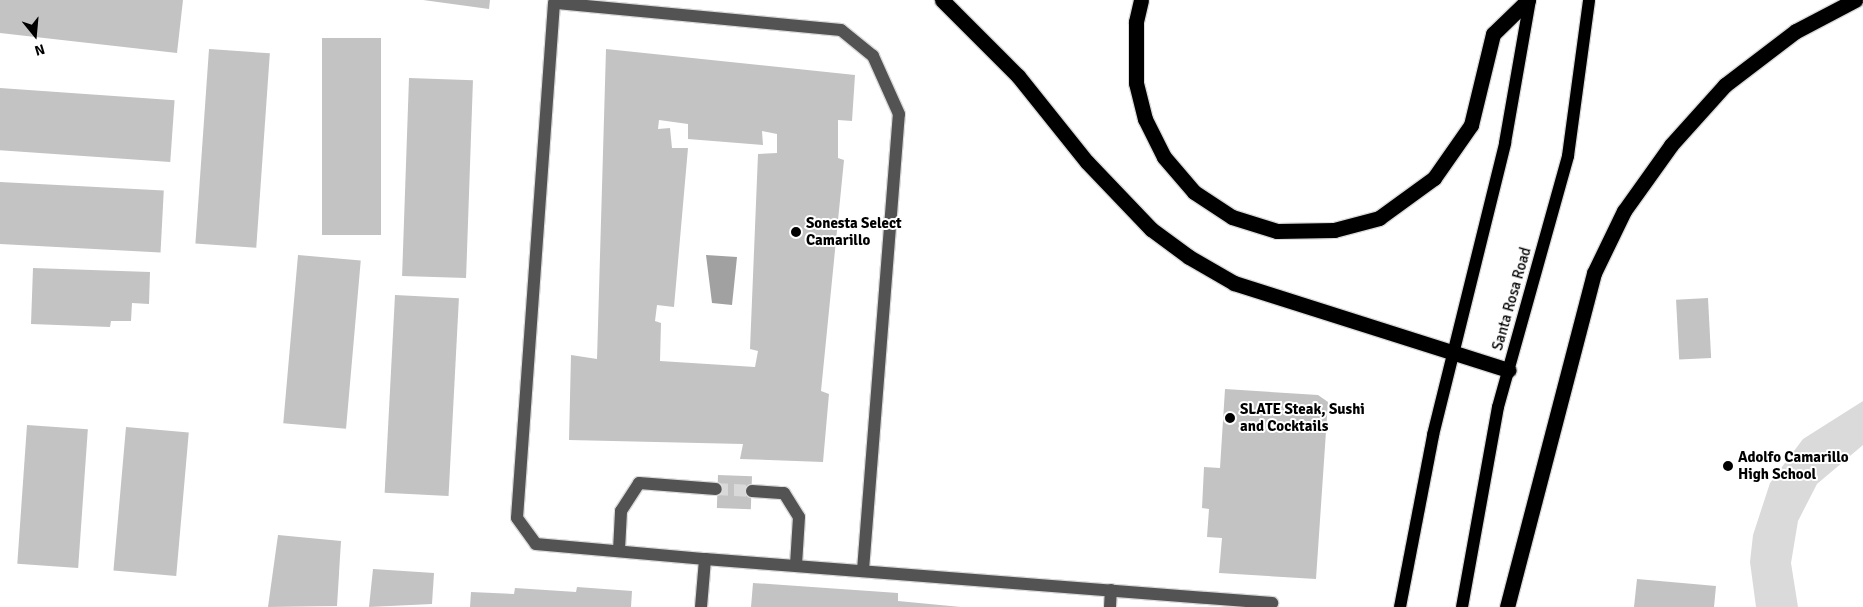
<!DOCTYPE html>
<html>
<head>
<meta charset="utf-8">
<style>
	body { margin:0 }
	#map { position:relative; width:1863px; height:607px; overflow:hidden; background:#fff; font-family:Signika,sans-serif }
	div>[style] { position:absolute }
	.green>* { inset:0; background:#dadada }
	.water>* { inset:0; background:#a1a1a1 }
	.building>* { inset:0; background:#c3c3c3; transform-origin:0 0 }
	.minor-tunnel>* { height:12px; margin-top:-6px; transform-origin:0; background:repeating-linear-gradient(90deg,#d9d9d9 0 12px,transparent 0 18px) }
	.roads { filter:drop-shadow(1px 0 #dbdbdb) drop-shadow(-1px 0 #dbdbdb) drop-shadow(0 1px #dbdbdb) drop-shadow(0 -1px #dbdbdb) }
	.minor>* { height:12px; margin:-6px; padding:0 6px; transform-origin:6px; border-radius:6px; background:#535353 }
	.major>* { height:12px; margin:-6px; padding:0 6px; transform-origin:6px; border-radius:6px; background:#000 }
	.highway>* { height:15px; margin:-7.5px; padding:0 7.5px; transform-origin:7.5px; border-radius:7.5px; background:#000 }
	.dots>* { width:14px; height:14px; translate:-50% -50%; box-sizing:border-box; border:2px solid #fff; border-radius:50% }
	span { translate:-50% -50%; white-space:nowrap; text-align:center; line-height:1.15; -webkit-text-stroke:4px #fff; paint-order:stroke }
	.poi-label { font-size:15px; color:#000; font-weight:700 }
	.left { translate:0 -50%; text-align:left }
	.street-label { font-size:15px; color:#000 }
	.north { position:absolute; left:10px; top:10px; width:50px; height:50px; -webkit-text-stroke:4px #fff; paint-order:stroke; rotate:163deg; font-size:14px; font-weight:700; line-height:20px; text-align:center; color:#000 }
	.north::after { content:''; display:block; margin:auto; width:18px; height:22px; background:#000; clip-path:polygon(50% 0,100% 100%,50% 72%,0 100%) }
</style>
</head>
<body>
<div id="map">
	<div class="green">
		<div style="clip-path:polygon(1863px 401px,1863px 445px,1817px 484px,1798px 521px,1791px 563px,1798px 607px,1756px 607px,1750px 562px,1753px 535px,1770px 483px,1803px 439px)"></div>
	</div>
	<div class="water">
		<div style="clip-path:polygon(706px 255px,737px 257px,732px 305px,712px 303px)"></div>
	</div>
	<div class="building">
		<div style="clip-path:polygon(0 0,183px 0,177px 53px,0 33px)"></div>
		<div style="clip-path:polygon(423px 0,490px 0,489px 9px)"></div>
		<div style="left:322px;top:38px;width:59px;height:197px"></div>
		<div style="left:209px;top:49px;width:61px;height:195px;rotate:4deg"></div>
		<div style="clip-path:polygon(evenodd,606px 49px,855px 75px,852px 121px,838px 120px,838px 158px,844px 160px,821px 391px,829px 394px,823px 462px,740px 459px,743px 444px,569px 440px,571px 355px,597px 359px,606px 49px,659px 120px,688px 124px,688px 139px,763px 145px,762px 131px,777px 134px,777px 153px,758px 154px,750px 349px,758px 351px,755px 367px,660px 361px,661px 323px,655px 321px,657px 305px,674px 307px,688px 148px,672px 148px,670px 128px,658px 129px,659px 120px)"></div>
		<div style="left:409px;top:78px;width:64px;height:198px;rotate:2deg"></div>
		<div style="left:0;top:88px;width:175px;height:62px;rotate:4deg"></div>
		<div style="left:0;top:182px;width:164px;height:62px;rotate:3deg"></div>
		<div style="left:298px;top:255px;width:63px;height:169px;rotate:5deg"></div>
		<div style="clip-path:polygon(33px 268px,150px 272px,149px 304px,132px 303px,131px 321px,111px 321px,110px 327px,31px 324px)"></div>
		<div style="left:395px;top:295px;width:64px;height:198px;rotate:3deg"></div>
		<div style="left:1708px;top:298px;width:60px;height:32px;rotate:87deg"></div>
		<div style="clip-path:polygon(1225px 389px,1318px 395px,1328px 402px,1316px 579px,1219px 573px,1222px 538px,1207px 537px,1209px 509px,1202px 508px,1204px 467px,1220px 468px)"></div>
		<div style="left:27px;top:425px;width:61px;height:139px;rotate:4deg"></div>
		<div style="left:126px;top:427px;width:63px;height:144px;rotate:5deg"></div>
		<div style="left:718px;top:475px;width:34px;height:33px;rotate:2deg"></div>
		<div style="clip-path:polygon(278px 535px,341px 541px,337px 606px,268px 607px)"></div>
		<div style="clip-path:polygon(373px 569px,434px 573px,432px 604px,369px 607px)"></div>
		<div style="clip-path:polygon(1637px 579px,1716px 586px,1714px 607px,1634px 607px)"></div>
		<div style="clip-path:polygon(753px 583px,898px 593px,898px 601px,961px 607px,751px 607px)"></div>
		<div style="clip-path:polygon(577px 587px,632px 591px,631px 607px,470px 607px,471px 592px,514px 594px,515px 588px,576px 592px)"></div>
	</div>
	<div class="minor-tunnel">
		<div style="left:716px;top:489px;width:36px;rotate:3deg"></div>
	</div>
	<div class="roads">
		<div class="minor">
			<div style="left:752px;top:491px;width:32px;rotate:4deg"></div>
			<div style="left:784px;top:493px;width:28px;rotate:58deg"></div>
			<div style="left:799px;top:517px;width:48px;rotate:93.6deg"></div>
			<div style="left:619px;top:550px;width:39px;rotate:-87deg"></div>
			<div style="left:621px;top:511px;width:33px;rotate:-57deg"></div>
			<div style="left:639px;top:483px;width:77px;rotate:4.5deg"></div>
			<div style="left:863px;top:570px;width:457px;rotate:-85.5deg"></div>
			<div style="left:899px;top:114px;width:64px;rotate:-114.1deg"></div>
			<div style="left:873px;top:56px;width:41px;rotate:-140.9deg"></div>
			<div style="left:841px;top:30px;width:288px;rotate:-174.6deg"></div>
			<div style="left:554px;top:3px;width:516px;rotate:94.11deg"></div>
			<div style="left:517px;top:518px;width:32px;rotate:54deg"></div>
			<div style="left:536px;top:544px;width:170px;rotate:5.1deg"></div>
			<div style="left:705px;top:559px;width:569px;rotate:4.44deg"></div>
			<div style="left:701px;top:607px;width:48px;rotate:-85.2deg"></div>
			<div style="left:1110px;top:607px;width:17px;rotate:-87deg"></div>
		</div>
		<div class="major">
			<div style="left:1400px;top:607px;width:175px;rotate:-79.1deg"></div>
			<div style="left:1433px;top:435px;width:301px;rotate:-76.1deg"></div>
			<div style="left:1505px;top:143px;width:145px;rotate:-80.1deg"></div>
			<div style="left:1462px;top:607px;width:203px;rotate:-79.8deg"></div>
			<div style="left:1498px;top:407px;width:261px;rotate:-74.4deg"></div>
			<div style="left:1568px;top:156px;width:157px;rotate:-82.3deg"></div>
		</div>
		<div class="highway">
			<div style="left:942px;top:0;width:107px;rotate:45deg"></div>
			<div style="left:1018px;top:76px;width:110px;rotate:51.3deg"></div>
			<div style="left:1087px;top:162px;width:93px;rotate:46.3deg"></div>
			<div style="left:1151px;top:229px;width:47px;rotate:36.4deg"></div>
			<div style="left:1189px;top:257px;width:52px;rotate:30deg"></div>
			<div style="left:1234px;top:283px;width:288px;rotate:17.6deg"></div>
			<div style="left:1141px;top:0;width:23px;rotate:103deg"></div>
			<div style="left:1136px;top:22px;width:61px;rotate:90deg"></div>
			<div style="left:1136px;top:83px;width:37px;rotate:76deg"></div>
			<div style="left:1145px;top:119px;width:42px;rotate:63.4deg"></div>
			<div style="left:1164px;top:157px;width:46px;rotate:49.4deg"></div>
			<div style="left:1194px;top:192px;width:45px;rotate:33.3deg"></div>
			<div style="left:1232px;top:217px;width:47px;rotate:17.3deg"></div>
			<div style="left:1277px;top:231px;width:57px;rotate:-1deg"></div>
			<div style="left:1334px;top:230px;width:47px;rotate:-14.9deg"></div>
			<div style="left:1379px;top:218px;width:68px;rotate:-36deg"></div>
			<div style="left:1434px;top:178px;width:65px;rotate:-55.1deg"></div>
			<div style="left:1471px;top:125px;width:94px;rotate:-76.4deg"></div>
			<div style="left:1493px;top:34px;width:49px;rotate:-44.2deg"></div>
			<div style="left:1507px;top:607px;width:345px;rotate:-75.4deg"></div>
			<div style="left:1594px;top:273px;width:69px;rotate:-64.2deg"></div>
			<div style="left:1624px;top:211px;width:81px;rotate:-54.5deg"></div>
			<div style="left:1671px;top:145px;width:81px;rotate:-48deg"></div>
			<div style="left:1725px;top:85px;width:89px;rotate:-37.3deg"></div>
			<div style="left:1796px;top:31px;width:67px;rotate:-27.7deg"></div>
		</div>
	</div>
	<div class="dots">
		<div style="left:796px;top:232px;background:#000"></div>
		<div style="left:1230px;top:418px;background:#000"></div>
		<div style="left:1728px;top:466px;background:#000"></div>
	</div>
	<div class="poi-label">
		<span class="left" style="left:806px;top:232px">Sonesta Select<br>Camarillo</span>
		<span class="left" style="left:1240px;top:418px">SLATE Steak, Sushi<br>and Cocktails</span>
		<span class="left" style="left:1738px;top:466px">Adolfo Camarillo<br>High School</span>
	</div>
	<div class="street-label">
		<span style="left:1512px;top:299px;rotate:-74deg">Santa Rosa Road</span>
	</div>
	<div class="north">N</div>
</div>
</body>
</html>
